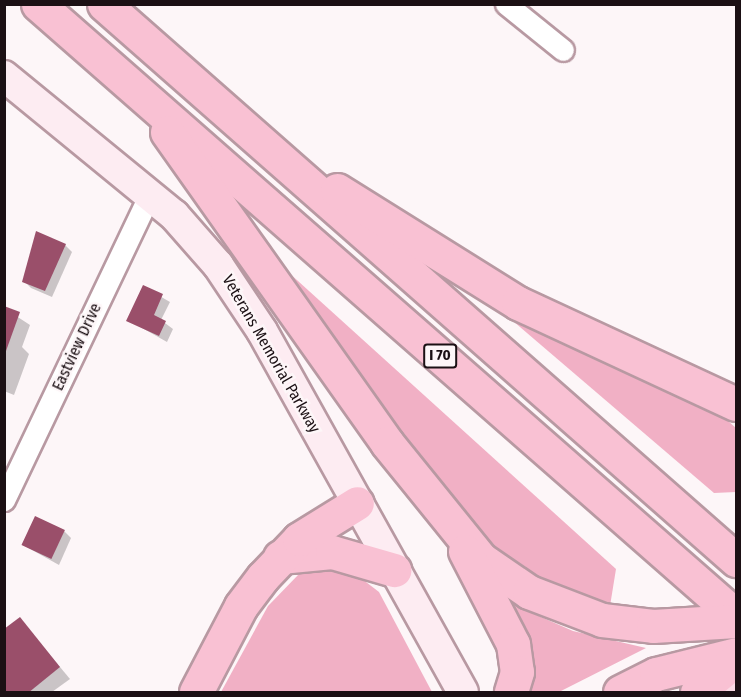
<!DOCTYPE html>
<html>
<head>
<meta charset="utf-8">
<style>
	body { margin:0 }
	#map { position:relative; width:741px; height:697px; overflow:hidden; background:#fdf6f8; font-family:"Fira Sans Condensed",sans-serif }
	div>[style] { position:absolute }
	.green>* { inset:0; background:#f1b0c5 }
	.shadow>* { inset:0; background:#0003 }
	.building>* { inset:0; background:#9a4f6a; transform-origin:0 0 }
	.roads { filter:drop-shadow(2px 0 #b899a2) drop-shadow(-2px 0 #b899a2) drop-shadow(0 2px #b899a2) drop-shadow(0 -2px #b899a2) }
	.street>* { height:21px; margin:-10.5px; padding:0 10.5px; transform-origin:10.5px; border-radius:10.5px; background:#fff }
	.secondary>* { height:30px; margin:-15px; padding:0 15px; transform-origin:15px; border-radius:15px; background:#fdecf2 }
	.primary>* { height:33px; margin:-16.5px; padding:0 16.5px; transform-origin:16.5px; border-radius:16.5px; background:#fbdae5 }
	.highway>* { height:33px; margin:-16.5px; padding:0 16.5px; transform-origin:16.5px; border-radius:16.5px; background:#f9c1d3 }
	span { translate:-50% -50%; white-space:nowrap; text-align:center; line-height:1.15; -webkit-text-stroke:5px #fdf6f8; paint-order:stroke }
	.shield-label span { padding:2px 4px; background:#fdf6f8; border:2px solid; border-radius:4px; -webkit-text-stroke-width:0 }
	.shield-label { font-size:15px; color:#1b1014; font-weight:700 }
	.street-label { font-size:16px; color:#1b1014 }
	.frame { position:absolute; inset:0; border:6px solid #1b1014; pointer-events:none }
</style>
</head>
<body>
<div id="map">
	<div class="green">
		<div style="clip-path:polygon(277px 262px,616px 569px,610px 606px,536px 579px,488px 546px,430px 477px)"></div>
		<div style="clip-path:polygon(492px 303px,728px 421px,736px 428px,736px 492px,714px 493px)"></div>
		<div style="clip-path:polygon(324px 566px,353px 572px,379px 592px,432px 692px,221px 692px,268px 606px,300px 573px)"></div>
		<div style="clip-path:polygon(509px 603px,573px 631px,646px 648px,559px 692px,525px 692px)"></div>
	</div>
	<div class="shadow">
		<div style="clip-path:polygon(65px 245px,72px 252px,52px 297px,31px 288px,24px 281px)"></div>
		<div style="clip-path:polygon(144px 287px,170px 302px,161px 320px,173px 329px,167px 342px,128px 320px)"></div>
		<div style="clip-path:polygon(4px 308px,30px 325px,22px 347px,29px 354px,14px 395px,4px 391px)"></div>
		<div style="clip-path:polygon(64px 531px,71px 538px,59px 565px,23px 545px)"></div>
		<div style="clip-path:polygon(20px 619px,70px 679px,52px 692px,7px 692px)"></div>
	</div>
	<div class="building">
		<div style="clip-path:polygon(36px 231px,66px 244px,45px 291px,22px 282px)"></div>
		<div style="clip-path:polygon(143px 285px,163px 294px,154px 315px,166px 321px,159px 336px,126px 321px)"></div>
		<div style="clip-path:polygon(4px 306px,20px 312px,6px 351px,4px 351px)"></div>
		<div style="left:35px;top:516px;width:33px;height:32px;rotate:25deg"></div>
		<div style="clip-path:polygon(20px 617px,60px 667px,28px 693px,4px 693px,4px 629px)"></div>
	</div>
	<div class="roads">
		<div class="street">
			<div style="left:506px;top:4px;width:73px;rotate:38.9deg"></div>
			<div style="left:4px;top:500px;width:339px;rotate:-64.5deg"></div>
		</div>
		<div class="secondary">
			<div style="left:4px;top:76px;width:220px;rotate:39.3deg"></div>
			<div style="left:174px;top:215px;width:67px;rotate:48.7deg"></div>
			<div style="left:218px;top:265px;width:79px;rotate:56.3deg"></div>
			<div style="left:262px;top:331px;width:413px;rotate:60.9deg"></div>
		</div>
		<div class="primary">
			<div style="left:724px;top:692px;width:13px;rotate:-27deg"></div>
		</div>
		<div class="highway">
			<div style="left:38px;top:4px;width:928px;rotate:41.24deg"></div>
			<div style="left:104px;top:4px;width:842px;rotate:41.34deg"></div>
			<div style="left:167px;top:132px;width:381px;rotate:54.7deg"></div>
			<div style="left:387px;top:443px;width:149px;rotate:51deg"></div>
			<div style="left:481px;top:559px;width:58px;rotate:34.5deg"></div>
			<div style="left:529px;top:592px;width:78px;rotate:21deg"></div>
			<div style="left:602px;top:620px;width:51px;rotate:6.7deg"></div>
			<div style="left:653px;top:626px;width:83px;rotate:-3.4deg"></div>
			<div style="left:337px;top:190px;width:213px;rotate:32deg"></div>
			<div style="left:518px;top:303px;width:240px;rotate:24.9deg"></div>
			<div style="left:465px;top:551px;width:105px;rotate:62.7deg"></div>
			<div style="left:513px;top:644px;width:28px;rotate:82deg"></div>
			<div style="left:517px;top:672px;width:21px;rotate:107deg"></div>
			<div style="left:280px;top:557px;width:52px;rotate:-5.5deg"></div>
			<div style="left:332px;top:552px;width:65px;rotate:16.2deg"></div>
			<div style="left:196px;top:692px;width:97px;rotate:-62.4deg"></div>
			<div style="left:241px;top:606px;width:36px;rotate:-53deg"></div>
			<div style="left:263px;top:577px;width:52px;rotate:-46.5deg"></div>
			<div style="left:299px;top:539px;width:68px;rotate:-31.8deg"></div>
			<div style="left:620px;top:692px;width:40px;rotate:-26.6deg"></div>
			<div style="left:656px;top:674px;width:82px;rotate:-14deg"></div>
			<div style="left:697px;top:692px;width:50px;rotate:-39.4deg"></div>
		</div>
	</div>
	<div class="shield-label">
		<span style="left:440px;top:356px">I 70</span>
	</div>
	<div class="street-label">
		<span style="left:77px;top:347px;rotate:-65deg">Eastview Drive</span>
		<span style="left:271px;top:354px;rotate:60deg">Veterans Memorial Parkway</span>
	</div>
	<div class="frame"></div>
</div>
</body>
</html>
